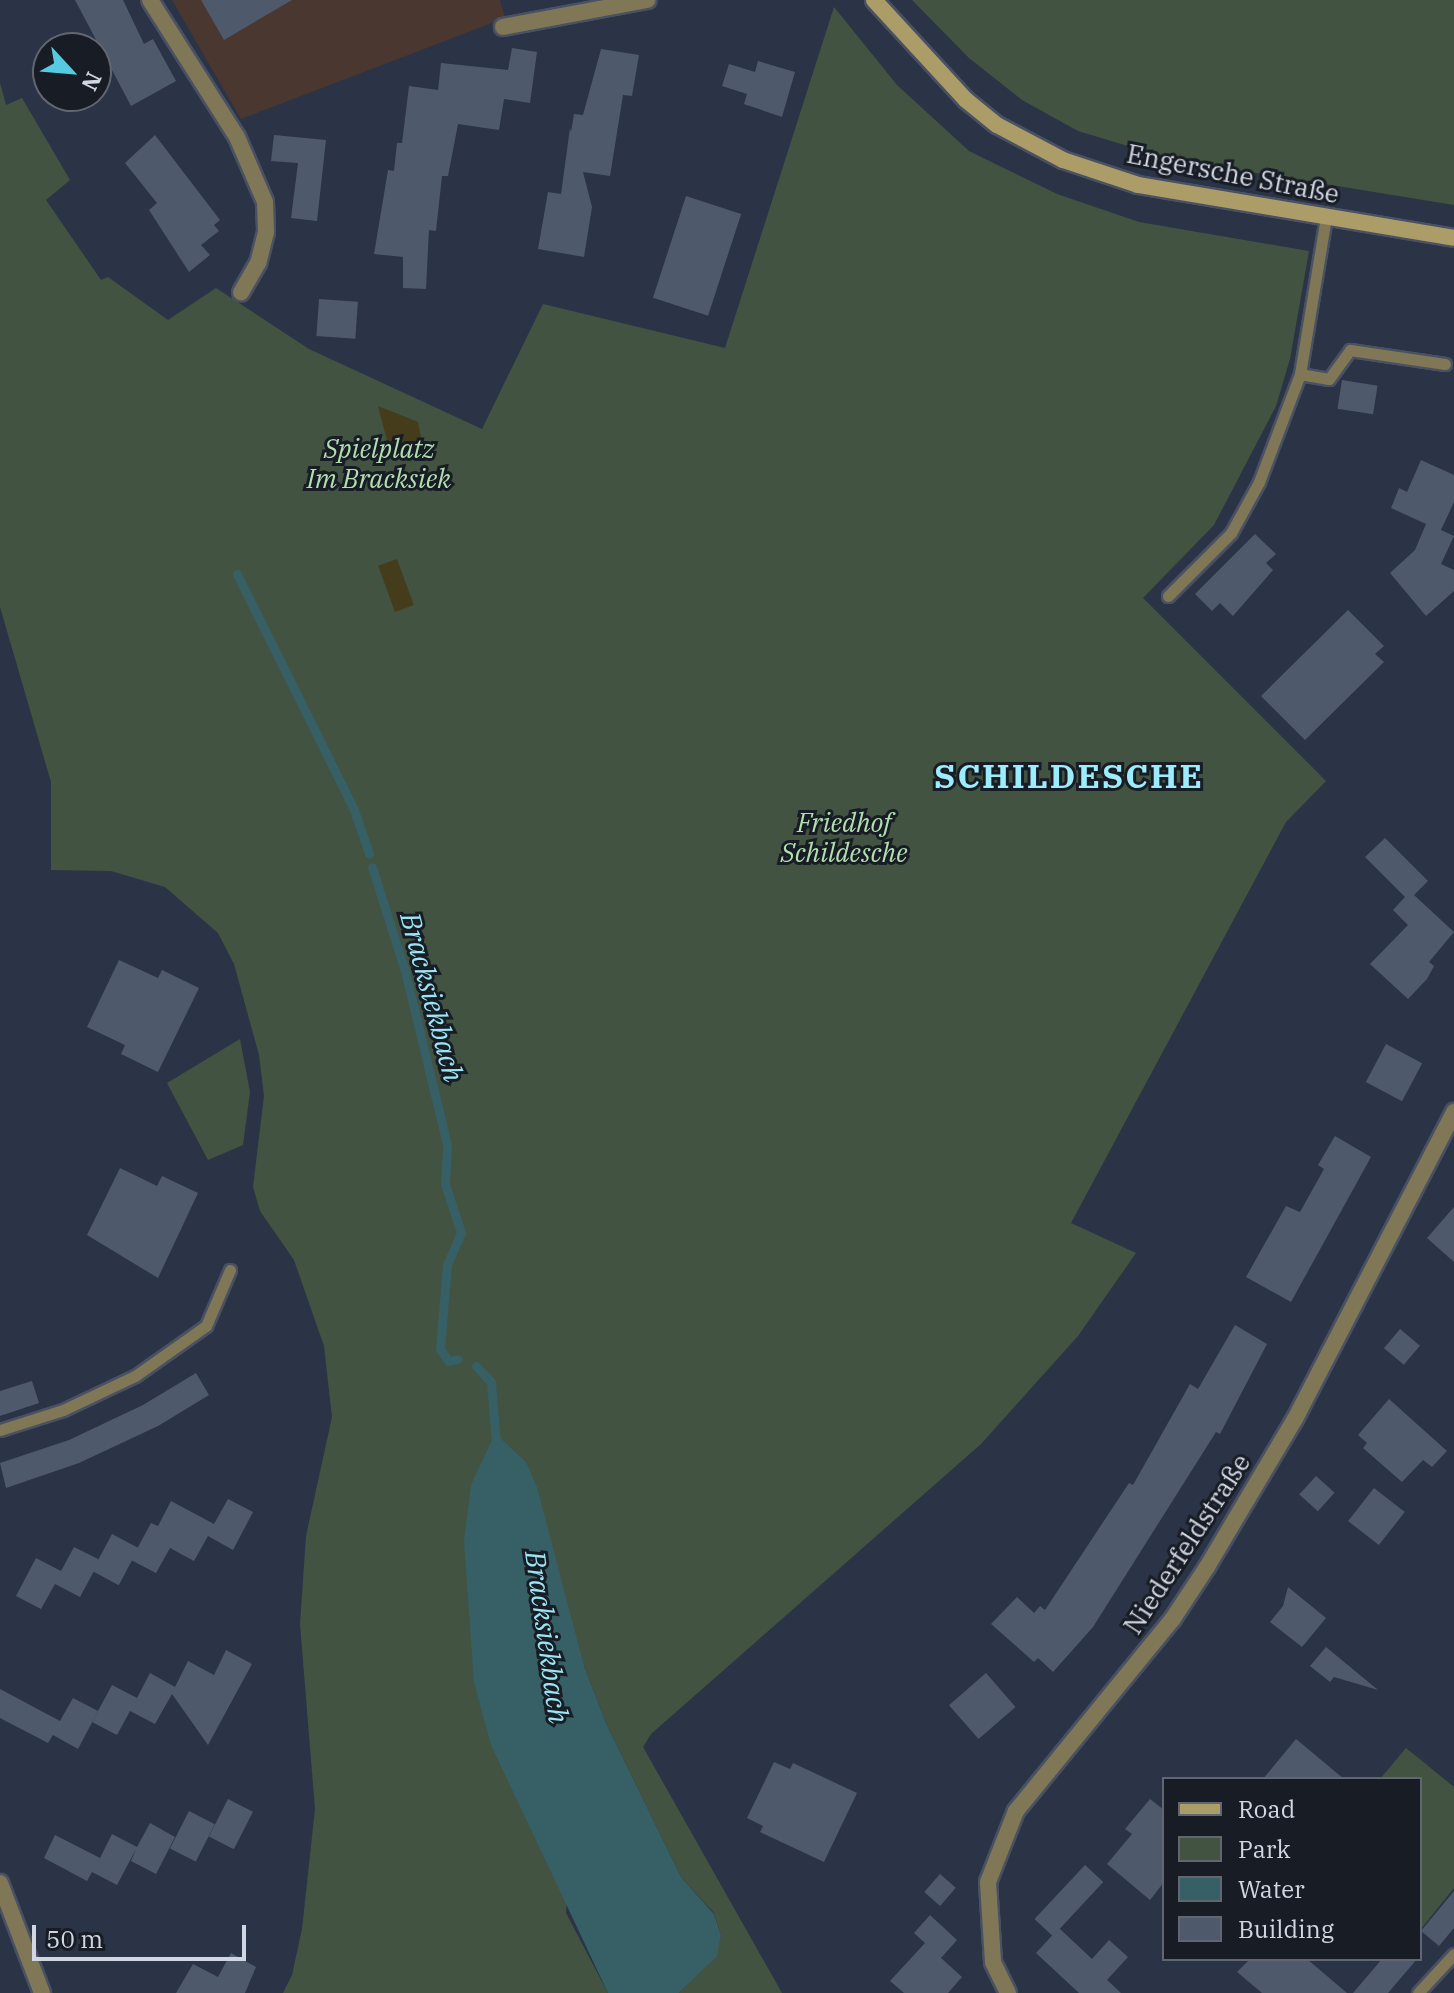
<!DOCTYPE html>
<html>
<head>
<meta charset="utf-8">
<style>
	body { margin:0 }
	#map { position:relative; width:1454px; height:1993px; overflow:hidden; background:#2b3446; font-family:"IBM Plex Serif",serif }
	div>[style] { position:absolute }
	.commercial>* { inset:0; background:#4a372f }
	.green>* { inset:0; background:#425341 }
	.sand>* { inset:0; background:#443c1b; transform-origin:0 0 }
	.water>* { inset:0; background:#365f66 }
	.stream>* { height:9px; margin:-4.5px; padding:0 4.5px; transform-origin:4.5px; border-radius:4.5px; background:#365f66 }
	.building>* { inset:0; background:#4e596c; transform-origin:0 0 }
	.roads { filter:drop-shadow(2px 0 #495162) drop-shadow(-2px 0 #495162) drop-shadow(0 2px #495162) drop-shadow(0 -2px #495162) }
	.lane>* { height:11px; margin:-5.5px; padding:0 5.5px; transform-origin:5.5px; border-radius:5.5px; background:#807757 }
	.street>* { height:16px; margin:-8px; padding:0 8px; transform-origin:8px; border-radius:8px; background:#807757 }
	.secondary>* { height:16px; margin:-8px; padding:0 8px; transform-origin:8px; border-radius:8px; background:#ab9c68 }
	span { translate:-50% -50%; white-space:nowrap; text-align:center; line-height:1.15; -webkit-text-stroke:6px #181c24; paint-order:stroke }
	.street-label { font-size:26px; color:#d0d6e2 }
	.park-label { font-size:26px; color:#b2deb0; font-style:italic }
	.water-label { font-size:28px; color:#9be6f4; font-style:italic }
	.district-label { font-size:34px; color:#9decfc; font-weight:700; letter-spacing:2px }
	.legend { position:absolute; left:1162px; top:1777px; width:260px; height:184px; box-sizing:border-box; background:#181c24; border:2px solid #626670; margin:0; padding:10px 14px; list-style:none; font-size:24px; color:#d0d6e2 }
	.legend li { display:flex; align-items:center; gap:16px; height:40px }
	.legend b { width:40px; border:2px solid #626670 }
	.north { position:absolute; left:32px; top:32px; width:80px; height:80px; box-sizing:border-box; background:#181c24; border:2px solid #626670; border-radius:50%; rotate:116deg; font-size:22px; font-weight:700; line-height:32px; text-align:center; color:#d0d6e2 }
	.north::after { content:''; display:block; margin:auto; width:28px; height:36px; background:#55cae0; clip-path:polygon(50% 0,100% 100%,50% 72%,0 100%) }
	.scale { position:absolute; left:32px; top:1925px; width:214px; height:36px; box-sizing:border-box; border:4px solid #d0d6e2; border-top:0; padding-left:10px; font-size:24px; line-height:28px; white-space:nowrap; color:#d0d6e2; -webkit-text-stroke:6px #181c24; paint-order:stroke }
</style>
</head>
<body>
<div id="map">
	<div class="commercial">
		<div style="clip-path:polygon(172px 0,500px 0,505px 18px,241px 119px)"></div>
	</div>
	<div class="green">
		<div style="clip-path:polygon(912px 0,1454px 0,1454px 205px,1171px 159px,1078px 131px,1022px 100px,969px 58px)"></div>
		<div style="clip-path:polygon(834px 7px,897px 85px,969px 151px,1057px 194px,1139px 222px,1309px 251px,1290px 359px,1276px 406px,1214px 525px,1143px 598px,1326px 781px,1286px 822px,1071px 1223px,1136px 1253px,1078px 1336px,981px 1444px,651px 1734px,643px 1747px,782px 1993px,679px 1993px,716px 1956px,721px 1935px,714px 1913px,681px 1877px,606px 1723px,584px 1666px,566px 1913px,608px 1993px,283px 1993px,292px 1975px,302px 1929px,315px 1809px,300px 1624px,306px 1536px,332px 1417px,324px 1346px,294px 1260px,260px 1211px,253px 1187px,264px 1096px,259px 1055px,234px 964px,218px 933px,165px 887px,111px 871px,51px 870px,51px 782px,0 607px,0 83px,6px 105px,22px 98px,70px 180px,46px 200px,101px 280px,108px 277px,168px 320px,216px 288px,309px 349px,482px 429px,543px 304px,725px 348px)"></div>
		<div style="clip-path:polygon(240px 1039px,250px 1092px,243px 1145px,208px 1160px,167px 1083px)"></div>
		<div style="clip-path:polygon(1406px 1748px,1454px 1787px,1454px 1888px,1420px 1930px,1420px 1779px,1380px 1779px)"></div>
	</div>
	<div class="sand">
		<div style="clip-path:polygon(378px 406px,418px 422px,424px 452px,398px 458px,390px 452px)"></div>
		<div style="left:397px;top:559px;width:49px;height:20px;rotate:70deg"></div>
	</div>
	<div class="water">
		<div style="clip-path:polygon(495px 1433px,526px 1462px,537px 1487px,584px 1666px,606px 1723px,681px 1877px,714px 1914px,721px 1935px,717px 1956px,679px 1993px,608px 1993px,491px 1745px,474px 1683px,464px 1541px,471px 1485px)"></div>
	</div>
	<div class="stream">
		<div style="left:237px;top:574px;width:263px;rotate:63.6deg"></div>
		<div style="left:354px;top:810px;width:46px;rotate:70.8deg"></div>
		<div style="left:372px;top:867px;width:109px;rotate:72.4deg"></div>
		<div style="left:405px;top:971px;width:179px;rotate:76.4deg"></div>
		<div style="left:447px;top:1145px;width:39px;rotate:93deg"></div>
		<div style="left:445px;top:1184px;width:52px;rotate:71.9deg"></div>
		<div style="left:461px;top:1233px;width:35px;rotate:114deg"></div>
		<div style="left:447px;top:1265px;width:84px;rotate:94.8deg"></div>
		<div style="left:440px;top:1349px;width:14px;rotate:56deg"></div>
		<div style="left:448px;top:1361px;width:10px;rotate:-11deg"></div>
		<div style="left:476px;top:1366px;width:22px;rotate:47deg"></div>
		<div style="left:491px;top:1382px;width:62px;rotate:85.4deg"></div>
	</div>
	<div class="building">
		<div style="clip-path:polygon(75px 0,123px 0,144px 44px,153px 39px,176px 81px,131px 106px)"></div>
		<div style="clip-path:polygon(201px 0,292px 0,224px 40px)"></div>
		<div style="clip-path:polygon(512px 48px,537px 52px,530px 103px,504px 99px,499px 130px,458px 124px,448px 176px,442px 176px,436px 231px,429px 230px,426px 289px,403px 288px,403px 257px,374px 254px,388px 170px,394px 171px,397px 143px,402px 143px,409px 86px,438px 90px,441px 63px,508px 70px)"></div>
		<div style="clip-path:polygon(601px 49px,639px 55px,632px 96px,623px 95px,610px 176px,583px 172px,592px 207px,584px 257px,538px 249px,548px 192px,561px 194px,570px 128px,571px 132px,574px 114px,583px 115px)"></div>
		<div style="clip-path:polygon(758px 61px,795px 72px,782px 117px,744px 104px,747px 94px,722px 86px,729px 64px,755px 72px)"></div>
		<div style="clip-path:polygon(155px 135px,220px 220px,214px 225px,219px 231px,201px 245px,210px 255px,189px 272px,149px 210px,157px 203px,125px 163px)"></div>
		<div style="clip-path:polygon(274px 135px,326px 140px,317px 221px,291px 218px,298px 163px,271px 161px)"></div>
		<div style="left:686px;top:196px;width:58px;height:107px;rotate:18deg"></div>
		<div style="left:319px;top:299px;width:39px;height:37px;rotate:4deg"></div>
		<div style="left:1342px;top:380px;width:36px;height:29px;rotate:9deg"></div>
		<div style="clip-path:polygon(1421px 460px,1454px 475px,1454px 502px,1441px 530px,1454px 536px,1441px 564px,1454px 570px,1454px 591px,1426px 616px,1390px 573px,1415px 550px,1426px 524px,1391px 508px,1399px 488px,1407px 492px)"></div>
		<div style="clip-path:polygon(1255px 534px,1276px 554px,1266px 563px,1273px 570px,1233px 616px,1220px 603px,1212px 611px,1195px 594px)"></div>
		<div style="clip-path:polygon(1348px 610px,1384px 646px,1375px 654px,1384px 662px,1305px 740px,1261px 696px)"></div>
		<div style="clip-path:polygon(1385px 838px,1428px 881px,1414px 895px,1454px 932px,1429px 962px,1434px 966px,1427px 979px,1408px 999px,1370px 964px,1408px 925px,1393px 910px,1405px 897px,1365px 857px)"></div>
		<div style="clip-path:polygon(119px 960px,158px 978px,162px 970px,199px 988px,158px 1072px,121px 1054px,125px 1045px,87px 1027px)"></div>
		<div style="left:1386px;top:1044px;width:41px;height:43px;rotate:28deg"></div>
		<div style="clip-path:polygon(1335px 1136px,1371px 1157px,1291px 1302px,1246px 1277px,1286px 1206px,1300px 1212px,1324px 1169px,1318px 1165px)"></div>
		<div style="clip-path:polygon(120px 1168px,157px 1186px,162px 1176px,198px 1193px,158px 1278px,87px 1235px)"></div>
		<div style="clip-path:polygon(1454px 1207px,1454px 1262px,1427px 1238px)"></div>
		<div style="clip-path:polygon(1235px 1325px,1267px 1344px,1220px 1434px,1216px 1432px,1093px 1627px,1053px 1672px,1038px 1658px,1034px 1662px,991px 1624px,1017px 1597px,1034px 1613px,1040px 1606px,1045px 1610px,1129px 1483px,1133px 1485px,1190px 1384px,1198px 1389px)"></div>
		<div style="left:1400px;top:1329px;width:26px;height:25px;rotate:40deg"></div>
		<div style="clip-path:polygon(196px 1373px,209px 1395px,158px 1426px,79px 1463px,6px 1488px,0 1463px,69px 1440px,143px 1405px)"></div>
		<div style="clip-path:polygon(32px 1381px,39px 1403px,0 1416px,0 1391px)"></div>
		<div style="clip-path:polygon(1389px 1399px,1447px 1451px,1432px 1467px,1423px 1460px,1402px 1482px,1363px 1448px,1367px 1443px,1358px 1435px)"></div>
		<div style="left:1316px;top:1476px;width:25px;height:25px;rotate:42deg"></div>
		<div style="left:1374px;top:1488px;width:39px;height:42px;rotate:38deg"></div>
		<div style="clip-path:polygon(228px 1499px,253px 1512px,233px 1550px,208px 1536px,194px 1561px,170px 1548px,156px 1573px,131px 1560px,151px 1523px,158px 1526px,171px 1501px,214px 1524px)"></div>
		<div style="left:112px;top:1534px;width:30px;height:42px;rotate:28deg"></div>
		<div style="clip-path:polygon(74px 1547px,100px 1560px,80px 1597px,55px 1584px,41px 1609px,16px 1596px,36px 1558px,61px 1571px)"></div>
		<div style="clip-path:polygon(1288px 1587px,1326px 1618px,1302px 1647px,1270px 1622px,1283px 1606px)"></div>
		<div style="clip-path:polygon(1326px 1647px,1378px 1690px,1334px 1677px,1330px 1682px,1310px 1666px)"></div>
		<div style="clip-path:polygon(226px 1650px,252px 1664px,208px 1745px,172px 1694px,155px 1724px,130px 1711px,117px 1735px,92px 1722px,112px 1685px,137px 1698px,150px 1673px,175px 1687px,188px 1661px,214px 1675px)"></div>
		<div style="left:986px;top:1673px;width:45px;height:49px;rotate:49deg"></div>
		<div style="clip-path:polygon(0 1689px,60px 1721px,73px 1698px,98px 1711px,78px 1749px,53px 1735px,48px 1743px,0 1718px)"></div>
		<div style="clip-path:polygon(1296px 1739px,1344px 1779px,1263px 1779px)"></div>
		<div style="clip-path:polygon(774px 1762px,790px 1769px,793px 1763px,857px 1793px,824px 1862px,760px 1832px,763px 1826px,747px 1818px)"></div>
		<div style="left:228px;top:1799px;width:28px;height:42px;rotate:27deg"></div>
		<div style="clip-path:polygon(1150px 1799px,1164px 1810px,1164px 1882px,1150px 1900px,1107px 1864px,1132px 1834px,1125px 1829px)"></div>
		<div style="left:189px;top:1811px;width:29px;height:42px;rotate:27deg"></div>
		<div style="clip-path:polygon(150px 1823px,175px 1837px,156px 1874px,131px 1861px,136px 1849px,117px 1885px,92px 1872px,87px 1881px,44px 1858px,55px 1835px,100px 1858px,112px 1834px,137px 1847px)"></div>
		<div style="left:1085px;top:1865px;width:25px;height:74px;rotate:43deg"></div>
		<div style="left:940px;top:1874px;width:21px;height:24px;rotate:41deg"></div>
		<div style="clip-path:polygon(1454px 1891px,1454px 1928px,1439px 1946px,1421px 1931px)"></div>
		<div style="clip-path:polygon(930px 1915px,957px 1940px,941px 1958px,962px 1977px,948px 1993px,904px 1993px,890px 1981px,925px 1943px,914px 1933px)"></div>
		<div style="clip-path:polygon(1059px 1928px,1092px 1959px,1109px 1940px,1128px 1957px,1107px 1980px,1121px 1993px,1079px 1993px,1036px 1953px)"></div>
		<div style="clip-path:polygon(231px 1953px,256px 1967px,245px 1993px,176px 1993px,193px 1964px,218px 1977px)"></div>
		<div style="clip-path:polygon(1250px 1959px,1307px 1959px,1347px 1993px,1262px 1993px,1237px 1972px)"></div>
		<div style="clip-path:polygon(1382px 1959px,1417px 1959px,1388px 1993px,1353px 1993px)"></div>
	</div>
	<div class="roads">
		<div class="lane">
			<div style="left:1300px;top:374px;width:29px;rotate:10deg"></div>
			<div style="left:1329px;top:379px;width:36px;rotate:-54deg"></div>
			<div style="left:1350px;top:350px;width:96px;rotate:8.4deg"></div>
			<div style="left:1168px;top:596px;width:89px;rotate:-45deg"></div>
			<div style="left:1231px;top:533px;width:58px;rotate:-61.2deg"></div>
			<div style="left:1259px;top:482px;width:116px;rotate:-69.2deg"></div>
			<div style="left:1300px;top:374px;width:159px;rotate:-80.6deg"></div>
			<div style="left:0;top:1430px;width:66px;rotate:-17.6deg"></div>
			<div style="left:63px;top:1410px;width:80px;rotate:-25.3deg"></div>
			<div style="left:135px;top:1376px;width:87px;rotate:-35.2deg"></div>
			<div style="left:206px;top:1326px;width:61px;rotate:-66.8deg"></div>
			<div style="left:1418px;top:1993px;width:53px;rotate:-47.3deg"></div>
		</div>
		<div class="street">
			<div style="left:150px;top:0;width:162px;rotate:57.6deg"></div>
			<div style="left:237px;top:137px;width:71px;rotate:66.7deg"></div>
			<div style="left:265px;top:202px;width:30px;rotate:88deg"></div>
			<div style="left:266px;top:232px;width:32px;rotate:104deg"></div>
			<div style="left:258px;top:263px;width:34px;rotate:120deg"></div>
			<div style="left:503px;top:27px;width:147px;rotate:-10.6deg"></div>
			<div style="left:0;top:1883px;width:118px;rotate:69.1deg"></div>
			<div style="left:1008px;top:1993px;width:34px;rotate:-116deg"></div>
			<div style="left:993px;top:1962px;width:80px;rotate:-93.6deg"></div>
			<div style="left:988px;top:1882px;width:76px;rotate:-68.5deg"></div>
			<div style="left:1016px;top:1811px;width:247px;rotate:-50.8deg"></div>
			<div style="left:1172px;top:1620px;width:64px;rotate:-56.6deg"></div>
			<div style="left:1207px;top:1567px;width:172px;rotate:-59.3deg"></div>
			<div style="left:1295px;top:1419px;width:346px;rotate:-62.6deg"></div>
		</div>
		<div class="secondary">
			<div style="left:874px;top:0;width:136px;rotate:47.4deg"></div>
			<div style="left:966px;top:100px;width:40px;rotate:39deg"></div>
			<div style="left:997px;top:125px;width:75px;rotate:27.9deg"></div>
			<div style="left:1063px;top:160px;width:79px;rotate:18.4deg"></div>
			<div style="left:1138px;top:185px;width:320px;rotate:9.5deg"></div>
		</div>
	</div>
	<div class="street-label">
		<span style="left:1233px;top:174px;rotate:11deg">Engersche Straße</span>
		<span style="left:1187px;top:1544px;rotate:-57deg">Niederfeldstraße</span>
	</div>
	<div class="park-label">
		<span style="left:379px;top:464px">Spielplatz<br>Im Bracksiek</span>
		<span style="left:844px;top:838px">Friedhof<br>Schildesche</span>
	</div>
	<div class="water-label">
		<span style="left:432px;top:997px;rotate:75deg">Bracksiekbach</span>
		<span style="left:547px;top:1637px;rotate:82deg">Bracksiekbach</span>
	</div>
	<div class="district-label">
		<span style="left:1069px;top:776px">SCHILDESCHE</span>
	</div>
	<ul class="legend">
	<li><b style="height:10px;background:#ab9c68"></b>Road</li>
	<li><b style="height:22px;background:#425341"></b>Park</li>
	<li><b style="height:22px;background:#365f66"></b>Water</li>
	<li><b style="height:22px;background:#4e596c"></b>Building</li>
	</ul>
	<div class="north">N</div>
	<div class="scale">50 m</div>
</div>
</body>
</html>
